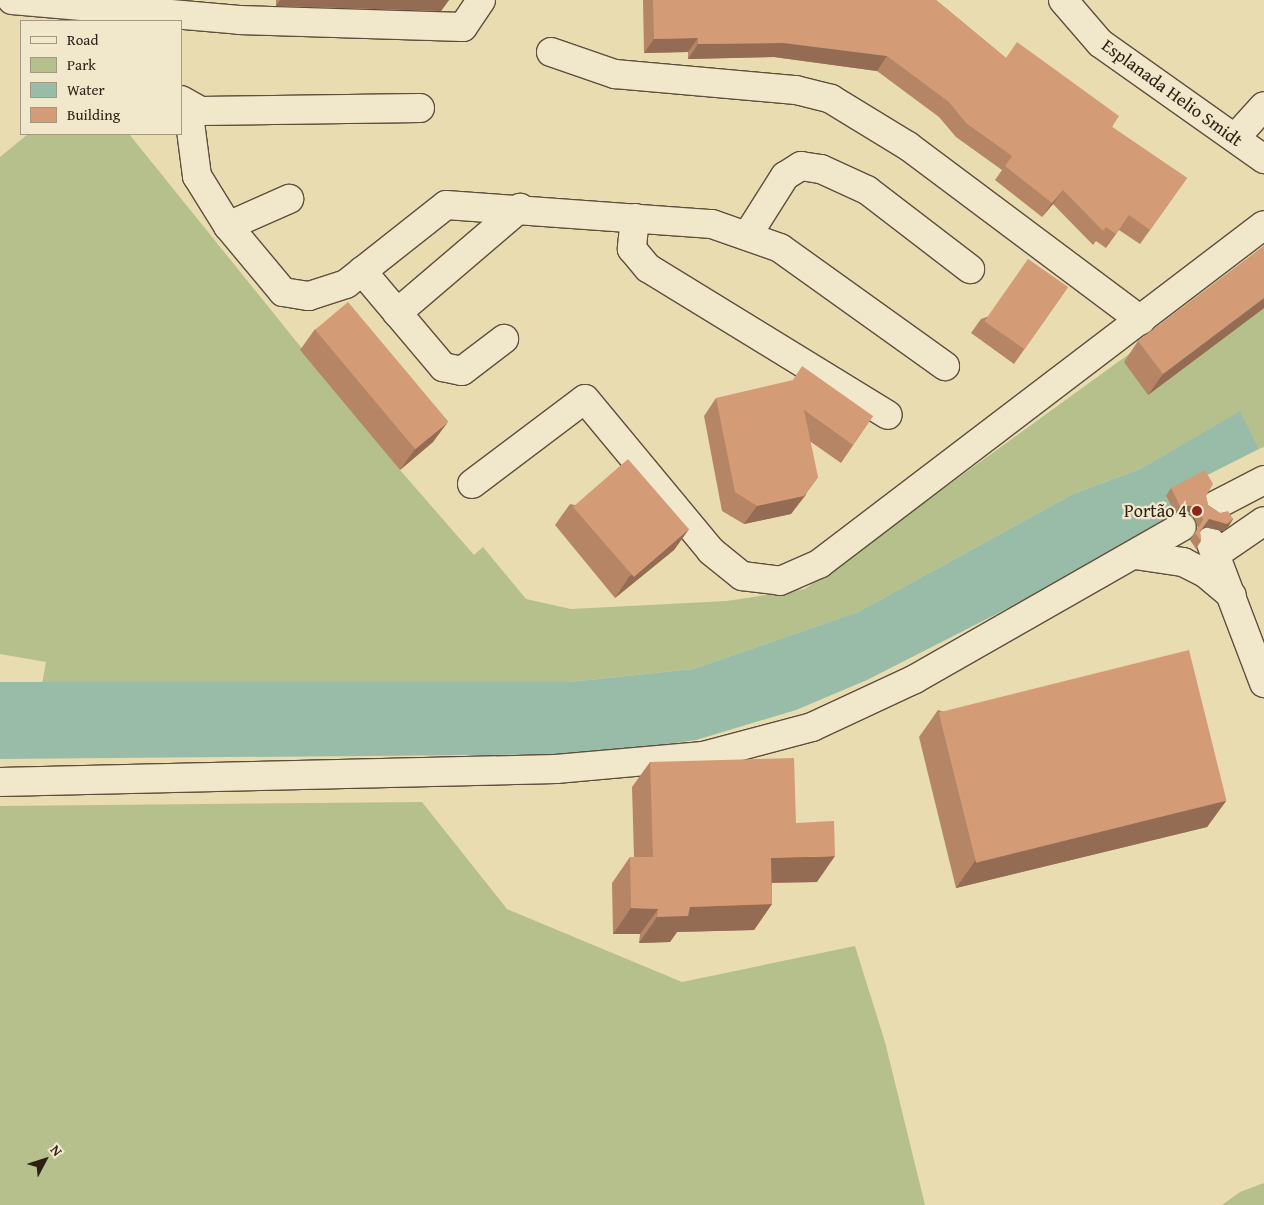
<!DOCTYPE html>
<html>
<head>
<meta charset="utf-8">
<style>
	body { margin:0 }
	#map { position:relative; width:1264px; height:1205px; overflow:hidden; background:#e9dcb1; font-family:"Gentium Book Plus",serif }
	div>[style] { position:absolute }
	.green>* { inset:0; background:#b5c08d }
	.water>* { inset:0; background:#98bca8 }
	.roads { filter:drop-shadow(1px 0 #5e4f3d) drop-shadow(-1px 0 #5e4f3d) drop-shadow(0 1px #5e4f3d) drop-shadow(0 -1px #5e4f3d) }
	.minor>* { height:28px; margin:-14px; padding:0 14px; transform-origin:14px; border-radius:14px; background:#f1e8cc }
	.wall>* { inset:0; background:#b58565 }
	.shaded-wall>* { inset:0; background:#946c53 }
	.building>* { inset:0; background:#d39b76; transform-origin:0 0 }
	.dots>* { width:14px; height:14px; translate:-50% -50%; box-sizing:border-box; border:2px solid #f1e8cc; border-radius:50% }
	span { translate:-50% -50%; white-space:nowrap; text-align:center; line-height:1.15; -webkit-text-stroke:4.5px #f1e8cc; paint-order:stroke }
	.street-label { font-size:18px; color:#2f2016 }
	.poi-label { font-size:18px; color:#2f2016 }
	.right { translate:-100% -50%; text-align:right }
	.legend { position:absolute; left:20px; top:20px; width:162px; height:115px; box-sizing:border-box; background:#f1e8cc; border:1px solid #a39883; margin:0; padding:6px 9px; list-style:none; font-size:15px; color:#2f2016 }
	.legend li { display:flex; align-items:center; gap:10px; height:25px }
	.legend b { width:25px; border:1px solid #a39883 }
	.north { position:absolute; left:20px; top:1135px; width:50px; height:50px; -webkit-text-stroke:4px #f1e8cc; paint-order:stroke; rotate:50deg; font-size:14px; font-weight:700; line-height:20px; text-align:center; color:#2f2016 }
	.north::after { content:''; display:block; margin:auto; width:18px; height:22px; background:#2f2016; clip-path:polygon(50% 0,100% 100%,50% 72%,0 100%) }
</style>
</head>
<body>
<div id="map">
	<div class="green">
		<div style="clip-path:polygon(28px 134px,129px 134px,400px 470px,474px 555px,483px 547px,526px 599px,571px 609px,727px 601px,805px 589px,1264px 256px,1264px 447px,1259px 449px,1239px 412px,1140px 469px,1073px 494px,858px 612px,693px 669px,569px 682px,42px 684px,46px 662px,0 654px,0 157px)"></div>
		<div style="clip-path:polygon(422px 802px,507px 909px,682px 982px,855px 946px,885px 1042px,925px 1205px,0 1205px,0 806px)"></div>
		<div style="clip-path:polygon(1264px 1183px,1264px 1205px,1222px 1205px,1240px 1192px)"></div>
	</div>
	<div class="water">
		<div style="clip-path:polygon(1240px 411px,1259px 449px,1166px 496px,1179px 521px,867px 680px,796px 710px,696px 740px,599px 754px,0 759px,0 682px,569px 682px,693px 669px,858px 612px,1073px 494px,1140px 469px)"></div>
	</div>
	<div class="roads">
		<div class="minor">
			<div style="left:12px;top:0;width:228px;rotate:5deg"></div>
			<div style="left:239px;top:20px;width:224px;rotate:1.8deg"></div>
			<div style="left:463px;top:27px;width:32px;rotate:-56deg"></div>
			<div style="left:1063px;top:0;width:57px;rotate:49.3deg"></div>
			<div style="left:1100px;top:43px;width:201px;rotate:35.3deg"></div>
			<div style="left:551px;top:52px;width:68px;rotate:19deg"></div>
			<div style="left:615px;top:74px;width:182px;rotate:5.1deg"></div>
			<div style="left:796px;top:90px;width:36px;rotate:14deg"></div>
			<div style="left:831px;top:99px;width:90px;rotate:31.4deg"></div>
			<div style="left:908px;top:146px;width:291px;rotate:36.8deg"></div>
			<div style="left:181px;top:100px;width:23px;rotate:29deg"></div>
			<div style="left:201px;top:111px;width:219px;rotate:-0.8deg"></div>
			<div style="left:188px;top:107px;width:70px;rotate:82.6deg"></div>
			<div style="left:197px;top:176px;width:59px;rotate:58.2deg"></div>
			<div style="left:228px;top:226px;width:86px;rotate:50.2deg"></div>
			<div style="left:283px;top:292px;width:26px;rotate:9deg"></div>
			<div style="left:309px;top:296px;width:39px;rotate:-18deg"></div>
			<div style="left:346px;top:284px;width:127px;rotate:-38.3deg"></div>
			<div style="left:446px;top:205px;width:267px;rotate:4.1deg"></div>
			<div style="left:712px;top:224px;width:72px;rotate:19.4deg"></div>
			<div style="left:780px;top:248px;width:203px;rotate:35.6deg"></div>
			<div style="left:1235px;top:138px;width:43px;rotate:-47.8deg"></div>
			<div style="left:635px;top:218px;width:31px;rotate:96deg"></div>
			<div style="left:632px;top:249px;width:25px;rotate:50deg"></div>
			<div style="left:648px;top:268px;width:281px;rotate:31.5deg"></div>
			<div style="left:228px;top:226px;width:67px;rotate:-23.9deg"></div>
			<div style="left:747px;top:236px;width:71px;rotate:-57.7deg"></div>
			<div style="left:785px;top:176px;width:19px;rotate:-32deg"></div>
			<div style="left:801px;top:166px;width:20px;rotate:9deg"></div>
			<div style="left:821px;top:169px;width:51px;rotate:24.5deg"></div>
			<div style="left:867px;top:190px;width:130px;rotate:37.5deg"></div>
			<div style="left:362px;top:271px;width:126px;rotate:49.8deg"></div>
			<div style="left:443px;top:367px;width:19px;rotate:12deg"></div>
			<div style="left:462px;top:371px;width:53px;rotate:-37.3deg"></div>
			<div style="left:397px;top:313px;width:162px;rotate:-40.5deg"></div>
			<div style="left:472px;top:484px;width:141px;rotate:-37deg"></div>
			<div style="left:585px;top:399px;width:197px;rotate:50.3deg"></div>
			<div style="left:711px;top:551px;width:40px;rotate:39deg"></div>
			<div style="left:742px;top:576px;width:38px;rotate:7deg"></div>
			<div style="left:780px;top:581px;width:43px;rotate:-23.6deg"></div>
			<div style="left:819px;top:564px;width:559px;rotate:-37.3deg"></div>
			<div style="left:1216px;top:505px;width:54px;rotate:-27.5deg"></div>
			<div style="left:1210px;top:541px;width:152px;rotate:69.2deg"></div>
			<div style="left:1216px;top:554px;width:58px;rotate:-34.5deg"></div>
			<div style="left:1135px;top:555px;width:49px;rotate:8.3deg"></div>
			<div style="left:1183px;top:562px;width:25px;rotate:27deg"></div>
			<div style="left:1205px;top:573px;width:35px;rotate:40deg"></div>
			<div style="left:0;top:782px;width:556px;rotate:-1.34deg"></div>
			<div style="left:556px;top:769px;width:148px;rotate:-5.1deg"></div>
			<div style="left:703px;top:756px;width:113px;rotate:-14.9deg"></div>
			<div style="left:812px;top:727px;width:114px;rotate:-25deg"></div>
			<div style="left:915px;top:679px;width:307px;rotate:-29.7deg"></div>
		</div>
	</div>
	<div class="wall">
		<div style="clip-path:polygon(276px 0,449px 0,441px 11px,276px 6px)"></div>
		<div style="clip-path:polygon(643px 0,936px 0,1006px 58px,1112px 127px,1187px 178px,1140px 244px,1119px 230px,1106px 248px,1096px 241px,1093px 245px,1053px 204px,1042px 217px,995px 180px,1002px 170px,956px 137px,939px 117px,877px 71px,774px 57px,688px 59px,688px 52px,644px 53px)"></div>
		<div style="clip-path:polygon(1264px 246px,1264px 308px,1148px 395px,1124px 362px,1138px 341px)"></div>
		<div style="clip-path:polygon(1068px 287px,1014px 364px,971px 333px,981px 319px)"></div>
		<div style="clip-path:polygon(315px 329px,433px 442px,400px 470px,300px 350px)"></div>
		<div style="clip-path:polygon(716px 398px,873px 416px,841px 463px,811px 442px,806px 495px,791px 514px,744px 524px,722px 511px,704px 416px)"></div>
		<div style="clip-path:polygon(1171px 488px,1206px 496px,1208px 505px,1220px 513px,1233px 519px,1228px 527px,1222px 531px,1204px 527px,1200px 532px,1201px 541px,1196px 549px,1190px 540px,1198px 528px,1195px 519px,1189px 513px,1175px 513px,1166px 496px)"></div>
		<div style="clip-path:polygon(570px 504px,689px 529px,674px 550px,615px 598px,555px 525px)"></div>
		<div style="clip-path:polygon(938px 710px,1226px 801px,1207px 827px,956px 888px,919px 737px)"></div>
		<div style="clip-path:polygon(650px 762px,796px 823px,817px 882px,772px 883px,772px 904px,754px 930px,677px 932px,670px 942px,639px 943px,640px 934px,613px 934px,612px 883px,630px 857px,634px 857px,632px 787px)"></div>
	</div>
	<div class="shaded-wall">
		<div style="clip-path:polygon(280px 0,449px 0,441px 11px,276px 6px)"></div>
		<div style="clip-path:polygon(698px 38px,688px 52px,644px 53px,654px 39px)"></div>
		<div style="clip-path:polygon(784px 43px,887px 56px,877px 71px,774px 57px,688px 59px,698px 44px)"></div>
		<div style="clip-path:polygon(1063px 190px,1053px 204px,1042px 217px,1052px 203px)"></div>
		<div style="clip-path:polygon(1264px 298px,1264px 308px,1148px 395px,1163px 374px)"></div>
		<div style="clip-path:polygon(448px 422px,433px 442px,400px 470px,415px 449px)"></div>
		<div style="clip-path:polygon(818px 477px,791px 514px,744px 524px,757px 506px)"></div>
		<div style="clip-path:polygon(1180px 506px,1195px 506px,1189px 513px,1175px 513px)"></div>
		<div style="clip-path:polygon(1209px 519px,1233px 519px,1228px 527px,1222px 531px,1204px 527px,1195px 538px)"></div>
		<div style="clip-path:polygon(689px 529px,674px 550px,615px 598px,629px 577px)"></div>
		<div style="clip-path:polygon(1226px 801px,1207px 827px,956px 888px,975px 861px)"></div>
		<div style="clip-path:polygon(835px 856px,817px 882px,753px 883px,771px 858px)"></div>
		<div style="clip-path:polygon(772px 904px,754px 930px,677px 932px,670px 942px,639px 943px,657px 917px,690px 907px)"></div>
		<div style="clip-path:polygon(631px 908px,658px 909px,640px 934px,613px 934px)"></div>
	</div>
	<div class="building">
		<div style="clip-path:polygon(653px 0,936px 0,1006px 58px,1017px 42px,1119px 116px,1112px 127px,1187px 178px,1150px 230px,1129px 215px,1116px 234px,1106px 227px,1103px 231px,1063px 190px,1052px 203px,1005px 166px,1012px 156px,966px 123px,949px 102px,887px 56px,784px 43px,698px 44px,698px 38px,654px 39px)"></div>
		<div style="clip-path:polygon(1264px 246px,1264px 298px,1163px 374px,1138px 341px)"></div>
		<div style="left:1028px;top:259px;width:49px;height:76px;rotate:35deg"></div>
		<div style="left:348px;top:302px;width:156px;height:43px;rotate:50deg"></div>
		<div style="clip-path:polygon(802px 366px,873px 416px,853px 445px,804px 410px,818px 477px,804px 496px,757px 506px,735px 492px,716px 398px,793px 380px)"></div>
		<div style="left:628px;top:459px;width:93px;height:73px;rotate:49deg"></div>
		<div style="clip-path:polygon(1205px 470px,1213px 484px,1206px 496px,1208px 505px,1220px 513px,1228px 511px,1233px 519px,1227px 524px,1209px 519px,1200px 531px,1201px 541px,1195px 533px,1203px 520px,1200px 512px,1195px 506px,1180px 506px,1171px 488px)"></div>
		<div style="left:1189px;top:650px;width:155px;height:258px;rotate:76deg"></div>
		<div style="clip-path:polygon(794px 758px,796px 823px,834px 821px,835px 856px,771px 858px,772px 904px,690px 907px,688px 916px,657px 917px,658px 909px,631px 908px,630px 857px,653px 857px,650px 762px)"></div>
	</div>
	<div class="dots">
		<div style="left:1197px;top:511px;background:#8f2418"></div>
	</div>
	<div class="street-label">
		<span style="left:1172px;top:93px;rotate:36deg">Esplanada Helio Smidt</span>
	</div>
	<div class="poi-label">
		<span class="right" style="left:1187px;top:511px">Portão 4</span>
	</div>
	<ul class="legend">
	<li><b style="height:6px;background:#f1e8cc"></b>Road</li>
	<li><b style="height:14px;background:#b5c08d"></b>Park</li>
	<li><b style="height:14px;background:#98bca8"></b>Water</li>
	<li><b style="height:14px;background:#d39b76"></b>Building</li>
	</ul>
	<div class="north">N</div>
</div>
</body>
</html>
